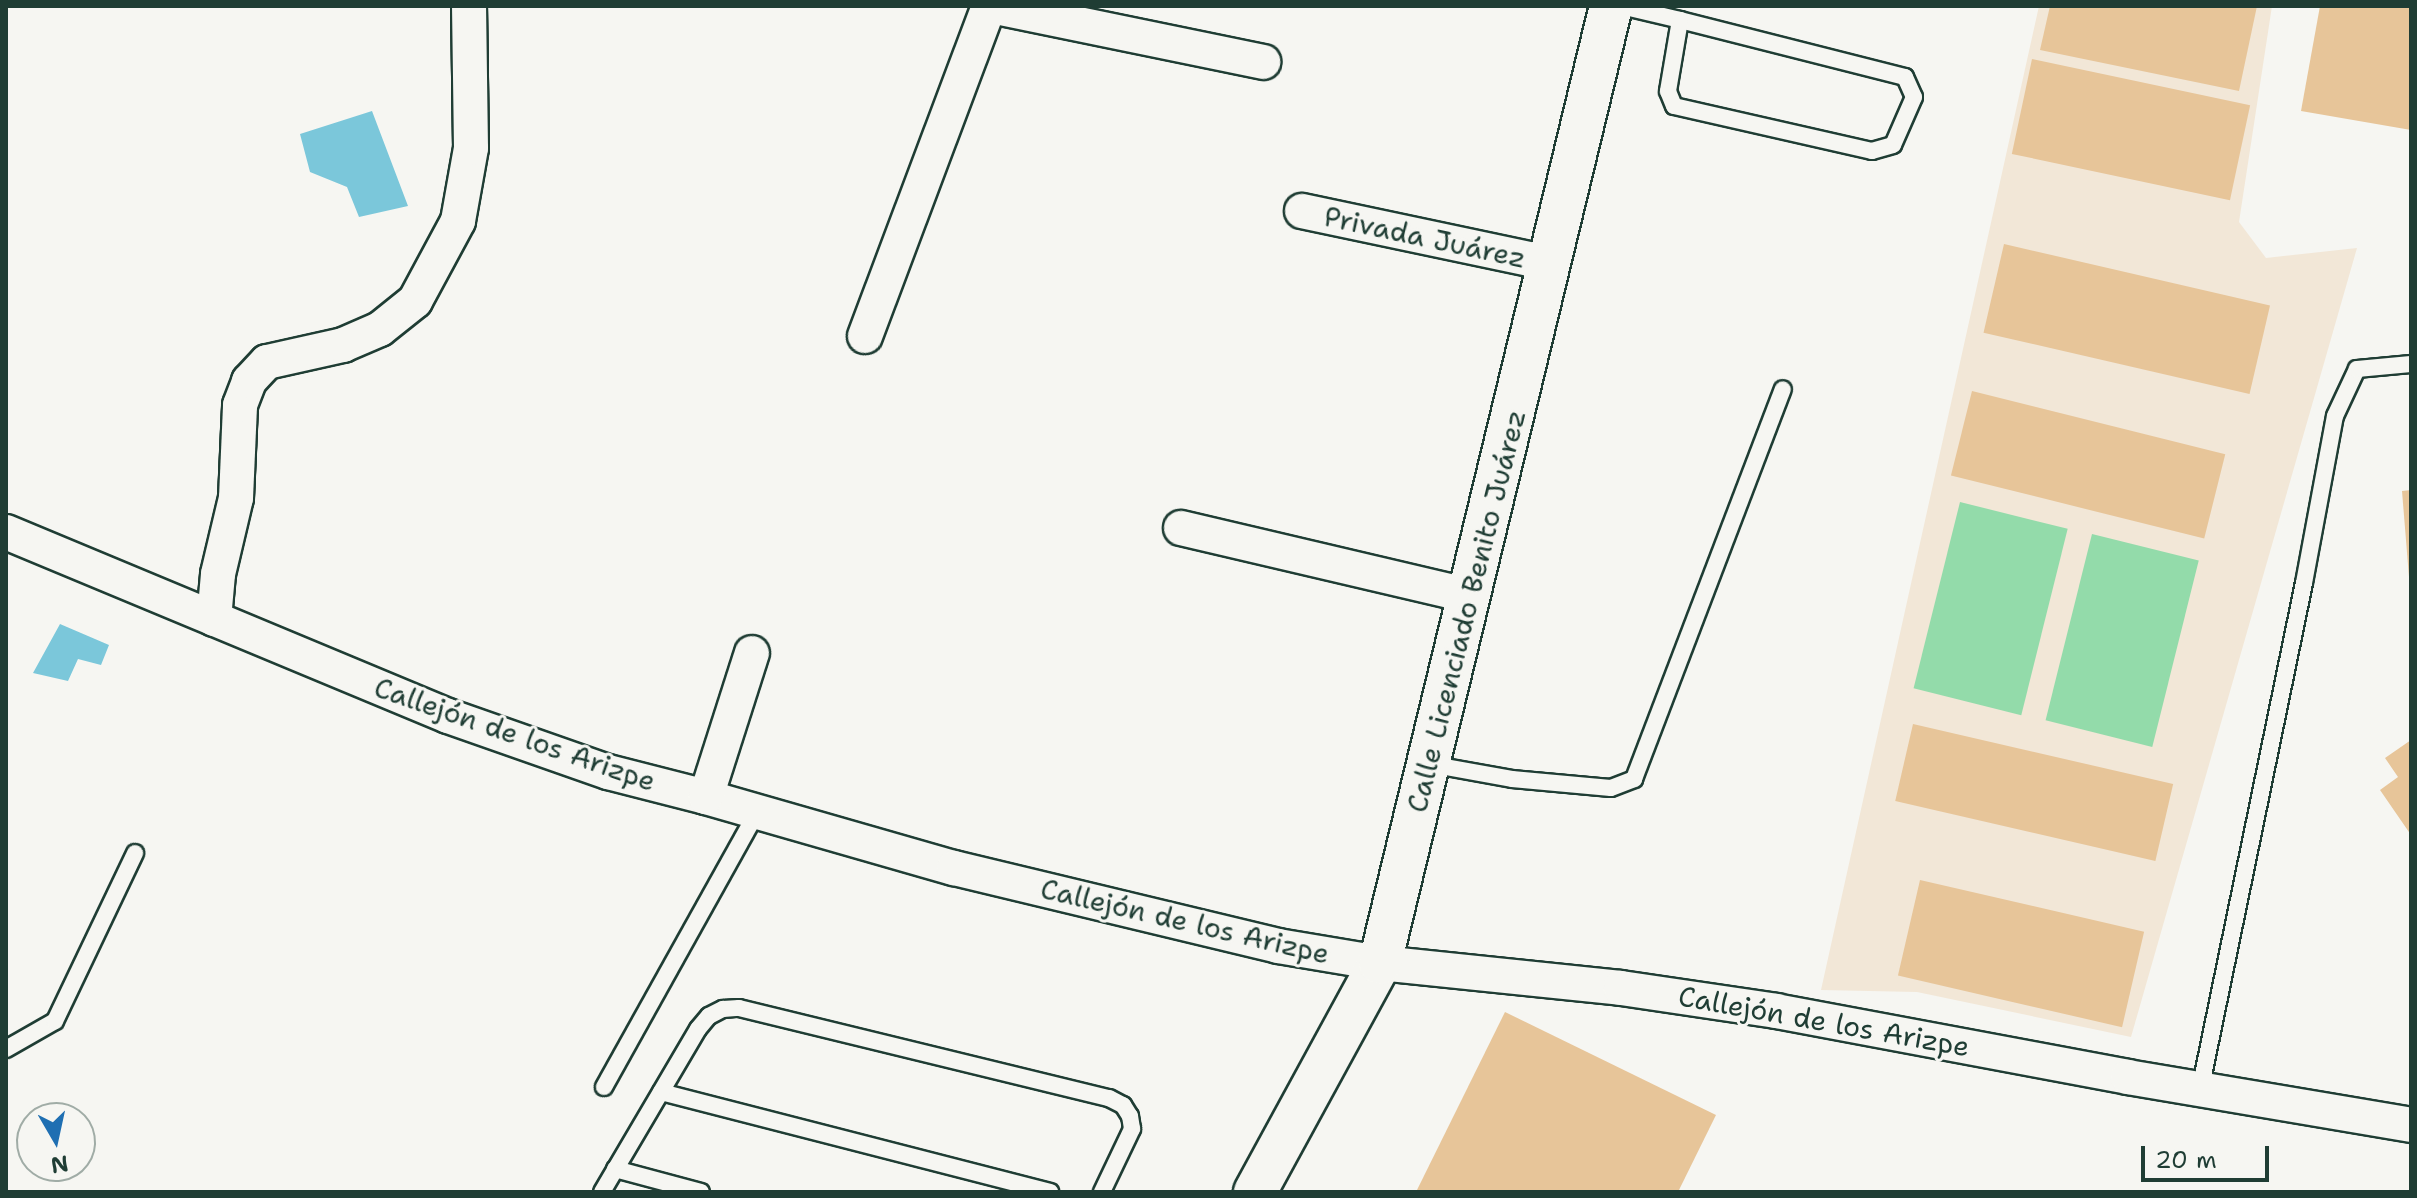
<!DOCTYPE html>
<html>
<head>
<meta charset="utf-8">
<style>
	body { margin:0 }
	#map { position:relative; width:2417px; height:1198px; overflow:hidden; background:#f6f6f2; font-family:"Shantell Sans",sans-serif }
	div>[style] { position:absolute }
	.built>* { inset:0; background:#f2e7d7 }
	.green>* { inset:0; background:#93dbaa; transform-origin:0 0 }
	.water>* { inset:0; background:#7bc7da }
	.building>* { inset:0; background:#e7c599; transform-origin:0 0 }
	.roads { filter:drop-shadow(2px 0 #1f3d34) drop-shadow(-2px 0 #1f3d34) drop-shadow(0 2px #1f3d34) drop-shadow(0 -2px #1f3d34) }
	.service>* { height:16px; margin:-8px; padding:0 8px; transform-origin:8px; border-radius:8px; background:#f6f6f2 }
	.minor>* { height:34px; margin:-17px; padding:0 17px; transform-origin:17px; border-radius:17px; background:#f6f6f2 }
	.tertiary>* { height:42px; margin:-21px; padding:0 21px; transform-origin:21px; border-radius:21px; background:#f6f6f2 }
	span { translate:-50% -50%; white-space:nowrap; text-align:center; line-height:1.15; -webkit-text-stroke:6px #f6f6f2; paint-order:stroke }
	.street-label { font-size:28px; color:#1f3d34 }
	.frame { position:absolute; inset:0; border:8px solid #1f3d34; pointer-events:none }
	.north { position:absolute; left:16px; top:1102px; width:80px; height:80px; box-sizing:border-box; background:#f6f6f2; border:2px solid #a0aca6; border-radius:50%; rotate:171deg; font-size:22px; font-weight:700; line-height:32px; text-align:center; color:#1f3d34 }
	.north::after { content:''; display:block; margin:auto; width:28px; height:36px; background:#1f6fb2; clip-path:polygon(50% 0,100% 100%,50% 72%,0 100%) }
	.scale { position:absolute; left:2141px; top:1146px; width:128px; height:36px; box-sizing:border-box; border:4px solid #1f3d34; border-top:0; padding-left:10px; font-size:24px; line-height:28px; white-space:nowrap; color:#1f3d34; -webkit-text-stroke:6px #f6f6f2; paint-order:stroke }
</style>
</head>
<body>
<div id="map">
	<div class="built">
		<div style="clip-path:polygon(2039px 6px,2272px 6px,2239px 222px,2266px 258px,2357px 248px,2131px 1037px,1917px 992px,1821px 990px)"></div>
	</div>
	<div class="green">
		<div style="left:1960px;top:502px;width:111px;height:192px;rotate:14deg"></div>
		<div style="left:2092px;top:534px;width:110px;height:192px;rotate:14deg"></div>
	</div>
	<div class="water">
		<div style="clip-path:polygon(372px 111px,408px 206px,359px 217px,347px 187px,310px 172px,300px 134px)"></div>
		<div style="clip-path:polygon(60px 624px,109px 645px,101px 665px,78px 659px,68px 681px,33px 673px)"></div>
	</div>
	<div class="building">
		<div style="clip-path:polygon(2050px 6px,2257px 6px,2239px 91px,2040px 50px)"></div>
		<div style="clip-path:polygon(2320px 6px,2411px 8px,2411px 130px,2301px 111px)"></div>
		<div style="left:2032px;top:59px;width:223px;height:97px;rotate:12deg"></div>
		<div style="left:2004px;top:244px;width:273px;height:91px;rotate:13deg"></div>
		<div style="left:1972px;top:391px;width:261px;height:87px;rotate:14deg"></div>
		<div style="clip-path:polygon(2411px 490px,2411px 577px,2409px 577px,2402px 491px)"></div>
		<div style="left:1913px;top:724px;width:267px;height:79px;rotate:13deg"></div>
		<div style="clip-path:polygon(2411px 740px,2411px 835px,2380px 790px,2398px 777px,2385px 758px)"></div>
		<div style="left:1920px;top:880px;width:230px;height:98px;rotate:13deg"></div>
		<div style="clip-path:polygon(1505px 1012px,1716px 1115px,1678px 1192px,1416px 1192px)"></div>
	</div>
	<div class="roads">
		<div class="service">
			<div style="left:1621px;top:6px;width:61px;rotate:13.3deg"></div>
			<div style="left:1680px;top:20px;width:232px;rotate:14.2deg"></div>
			<div style="left:1905px;top:77px;width:22px;rotate:66deg"></div>
			<div style="left:1914px;top:97px;width:52px;rotate:113.6deg"></div>
			<div style="left:1893px;top:145px;width:22px;rotate:164deg"></div>
			<div style="left:1872px;top:151px;width:203px;rotate:-167.2deg"></div>
			<div style="left:1674px;top:106px;width:16px;rotate:-112deg"></div>
			<div style="left:1668px;top:91px;width:72px;rotate:-80.4deg"></div>
			<div style="left:1429px;top:764px;width:84px;rotate:10.2deg"></div>
			<div style="left:1512px;top:779px;width:99px;rotate:5.2deg"></div>
			<div style="left:1611px;top:788px;width:25px;rotate:-21deg"></div>
			<div style="left:1634px;top:779px;width:417px;rotate:-69.1deg"></div>
			<div style="left:6px;top:1049px;width:56px;rotate:-29.7deg"></div>
			<div style="left:55px;top:1021px;width:186px;rotate:-64.5deg"></div>
			<div style="left:604px;top:1087px;width:315px;rotate:-60.9deg"></div>
			<div style="left:2200px;top:1090px;width:518px;rotate:-78.41deg"></div>
			<div style="left:2304px;top:583px;width:170px;rotate:-79.5deg"></div>
			<div style="left:2335px;top:416px;width:52px;rotate:-64.9deg"></div>
			<div style="left:2357px;top:369px;width:54px;rotate:-5.3deg"></div>
			<div style="left:661px;top:1092px;width:402px;rotate:14.4deg"></div>
			<div style="left:615px;top:1169px;width:89px;rotate:15deg"></div>
			<div style="left:602px;top:1192px;width:189px;rotate:-59.5deg"></div>
			<div style="left:698px;top:1029px;width:17px;rotate:-50deg"></div>
			<div style="left:709px;top:1016px;width:16px;rotate:-27deg"></div>
			<div style="left:723px;top:1009px;width:16px;rotate:-4deg"></div>
			<div style="left:739px;top:1008px;width:381px;rotate:13.7deg"></div>
			<div style="left:1109px;top:1098px;width:16px;rotate:27deg"></div>
			<div style="left:1123px;top:1105px;width:13px;rotate:58deg"></div>
			<div style="left:1130px;top:1116px;width:13px;rotate:81deg"></div>
			<div style="left:1132px;top:1129px;width:70px;rotate:115.5deg"></div>
		</div>
		<div class="minor">
			<div style="left:991px;top:6px;width:278px;rotate:11.6deg"></div>
			<div style="left:1302px;top:211px;width:251px;rotate:11.9deg"></div>
			<div style="left:865px;top:336px;width:353px;rotate:-69.4deg"></div>
			<div style="left:1181px;top:528px;width:297px;rotate:13.2deg"></div>
			<div style="left:6px;top:532px;width:479px;rotate:22.6deg"></div>
			<div style="left:448px;top:716px;width:170px;rotate:19.3deg"></div>
			<div style="left:608px;top:772px;width:101px;rotate:14.3deg"></div>
			<div style="left:706px;top:797px;width:258px;rotate:16deg"></div>
			<div style="left:954px;top:868px;width:333px;rotate:13.5deg"></div>
			<div style="left:1278px;top:946px;width:103px;rotate:9.5deg"></div>
			<div style="left:1380px;top:963px;width:242px;rotate:5.9deg"></div>
			<div style="left:1621px;top:988px;width:157px;rotate:8.4deg"></div>
			<div style="left:1776px;top:1011px;width:358px;rotate:10.6deg"></div>
			<div style="left:2128px;top:1077px;width:287px;rotate:9.6deg"></div>
			<div style="left:214px;top:619px;width:45px;rotate:-84.9deg"></div>
			<div style="left:218px;top:574px;width:78px;rotate:-76.7deg"></div>
			<div style="left:236px;top:498px;width:93px;rotate:-87.5deg"></div>
			<div style="left:240px;top:405px;width:26px;rotate:-69deg"></div>
			<div style="left:249px;top:381px;width:26px;rotate:-47deg"></div>
			<div style="left:267px;top:362px;width:78px;rotate:-12.6deg"></div>
			<div style="left:343px;top:345px;width:40px;rotate:-23.4deg"></div>
			<div style="left:380px;top:329px;width:45px;rotate:-38.7deg"></div>
			<div style="left:415px;top:301px;width:91px;rotate:-61.7deg"></div>
			<div style="left:458px;top:221px;width:74px;rotate:-79.9deg"></div>
			<div style="left:471px;top:148px;width:142px;rotate:-90.8deg"></div>
			<div style="left:706px;top:797px;width:151px;rotate:-72.3deg"></div>
		</div>
		<div class="tertiary">
			<div style="left:1255px;top:1192px;width:261px;rotate:-61.4deg"></div>
			<div style="left:1380px;top:963px;width:984px;rotate:-76.43deg"></div>
		</div>
	</div>
	<div class="street-label">
		<span style="left:1425px;top:237px;rotate:12deg">Privada Juárez</span>
		<span style="left:1466px;top:611px;rotate:-76deg">Calle Licenciado Benito Juárez</span>
		<span style="left:515px;top:734px;rotate:19deg">Callejón de los Arizpe</span>
		<span style="left:1185px;top:921px;rotate:13deg">Callejón de los Arizpe</span>
		<span style="left:1824px;top:1021px;rotate:10deg">Callejón de los Arizpe</span>
	</div>
	<div class="frame"></div>
	<div class="north">N</div>
	<div class="scale">20 m</div>
</div>
</body>
</html>
